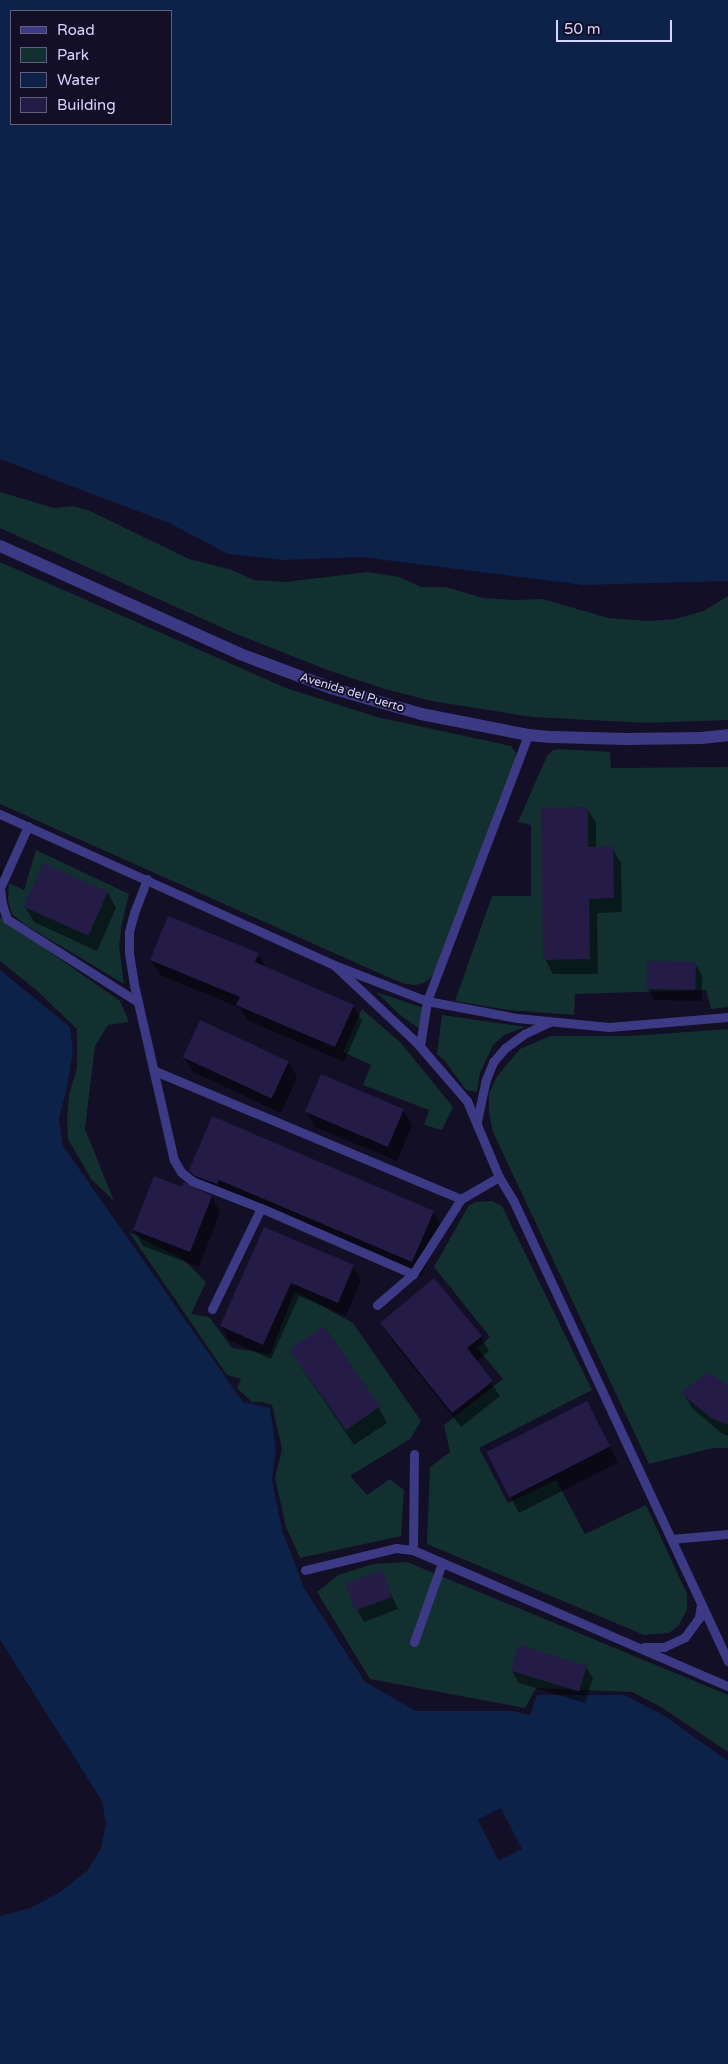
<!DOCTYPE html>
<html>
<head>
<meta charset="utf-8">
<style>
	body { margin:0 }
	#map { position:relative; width:728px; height:2064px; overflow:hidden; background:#130f26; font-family:"Varela Round",sans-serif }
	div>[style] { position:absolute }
	.green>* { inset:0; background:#12302f }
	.water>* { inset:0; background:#0c2248 }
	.pier>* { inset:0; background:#130f26; transform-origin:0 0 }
	.shadow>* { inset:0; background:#0007; transform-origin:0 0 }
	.building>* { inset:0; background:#241b47; transform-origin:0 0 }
	.service>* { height:9px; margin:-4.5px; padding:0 4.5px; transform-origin:4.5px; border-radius:4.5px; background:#3d3a85 }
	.minor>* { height:12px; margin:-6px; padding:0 6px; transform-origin:6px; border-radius:6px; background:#3d3a85 }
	span { translate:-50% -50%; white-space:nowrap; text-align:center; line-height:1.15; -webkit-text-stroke:4px #130f26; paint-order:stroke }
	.street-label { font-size:12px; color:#d9d4ff }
	.legend { position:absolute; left:10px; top:10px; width:162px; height:115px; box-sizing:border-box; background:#130f26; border:1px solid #625e7d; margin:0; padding:6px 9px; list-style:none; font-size:15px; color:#d9d4ff }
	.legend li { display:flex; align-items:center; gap:10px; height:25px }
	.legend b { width:25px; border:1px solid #625e7d }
	.scale { position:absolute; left:556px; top:20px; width:116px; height:22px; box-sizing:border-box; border:2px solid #d9d4ff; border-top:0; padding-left:6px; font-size:15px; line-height:18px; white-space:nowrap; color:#d9d4ff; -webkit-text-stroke:4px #130f26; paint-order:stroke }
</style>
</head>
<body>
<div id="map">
	<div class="green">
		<div style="clip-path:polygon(0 492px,54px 508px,73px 506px,90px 511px,189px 559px,232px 570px,254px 580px,285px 582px,368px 572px,399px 577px,421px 587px,446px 587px,483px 598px,512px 600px,543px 599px,608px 618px,649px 621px,675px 619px,704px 611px,728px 596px,728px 720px,646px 723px,532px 717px,432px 701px,385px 689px,330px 671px,234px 633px,0 528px)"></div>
		<div style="clip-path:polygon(0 562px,286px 688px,377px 717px,511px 746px,516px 753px,515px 764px,434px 975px,424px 983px,416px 985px,405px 984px,390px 978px,0 804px)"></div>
		<div style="clip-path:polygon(560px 749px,610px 752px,611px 768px,728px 767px,728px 1007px,711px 1009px,706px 990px,575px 994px,574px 1015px,508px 1010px,455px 1001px,492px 896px,531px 896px,531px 825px,518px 822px,547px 756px,553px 750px)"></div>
		<div style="clip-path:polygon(36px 850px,129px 894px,122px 923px,119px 946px,124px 984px,24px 924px,12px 914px,8px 900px,9px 883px,24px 890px)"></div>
		<div style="clip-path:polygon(0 917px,120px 1001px,129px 1022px,108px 1025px,95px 1046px,85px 1129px,114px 1201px,91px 1179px,68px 1139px,67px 1119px,69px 1095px,77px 1068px,77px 1029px,35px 989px,0 961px)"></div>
		<div style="clip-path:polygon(376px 992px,424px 1008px,421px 1030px,399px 1014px)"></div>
		<div style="clip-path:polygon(362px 1009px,401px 1043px,453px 1107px,442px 1130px,424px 1125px,429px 1110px,363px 1085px,371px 1065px,343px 1052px)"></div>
		<div style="clip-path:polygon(442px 1015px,525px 1027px,504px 1035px,493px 1045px,480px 1073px,477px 1092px,466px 1090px,445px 1061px,437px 1054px)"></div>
		<div style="clip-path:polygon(728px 1029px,728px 1448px,713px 1448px,649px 1464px,493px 1132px,489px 1113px,489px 1093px,498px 1075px,520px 1049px,550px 1036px,630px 1036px)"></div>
		<div style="clip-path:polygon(492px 1201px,502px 1206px,592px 1390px,479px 1448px,508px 1503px,556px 1480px,585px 1534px,646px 1505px,687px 1594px,687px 1610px,679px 1625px,669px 1633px,644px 1635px,427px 1544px,430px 1467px,450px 1452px,444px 1425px,503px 1379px,477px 1348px,490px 1337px,434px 1267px,469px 1205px,476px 1202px)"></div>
		<div style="clip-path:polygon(129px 1232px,184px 1260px,206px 1282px,191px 1314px,209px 1317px,232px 1348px,270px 1354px,295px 1291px,353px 1323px,421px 1421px,410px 1439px,350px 1476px,367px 1495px,390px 1479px,404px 1490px,401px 1536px,300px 1558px,286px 1527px,275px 1478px,282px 1449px,272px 1405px,263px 1402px,252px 1402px,237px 1388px,241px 1379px,227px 1375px)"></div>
		<div style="clip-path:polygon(407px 1562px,728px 1695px,728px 1752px,661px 1707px,632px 1692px,536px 1688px,525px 1708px,370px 1679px,317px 1592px,338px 1575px,373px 1564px)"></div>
	</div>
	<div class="water">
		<div style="clip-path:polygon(evenodd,0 0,728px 0,728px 581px,583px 585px,361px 557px,283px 560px,228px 554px,169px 523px,0 459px,0 0,171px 11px,171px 124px,11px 124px,11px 11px,171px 11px)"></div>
		<div style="clip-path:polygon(0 970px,70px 1027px,73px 1050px,67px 1087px,59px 1119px,63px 1146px,243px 1402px,270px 1408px,276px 1450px,272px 1479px,282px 1530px,304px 1588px,365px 1682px,416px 1711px,512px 1711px,530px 1715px,537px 1695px,624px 1695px,663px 1715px,728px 1761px,728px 2064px,0 2064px,0 1916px,30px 1908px,60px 1892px,88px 1870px,101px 1848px,106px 1824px,102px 1801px,0 1640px)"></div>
	</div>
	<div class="pier">
		<div style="left:501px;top:1808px;width:46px;height:26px;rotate:63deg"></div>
	</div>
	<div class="shadow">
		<div style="clip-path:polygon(587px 808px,596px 823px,596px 848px,612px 848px,621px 863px,622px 912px,597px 913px,598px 974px,553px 974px,545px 959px)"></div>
		<div style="clip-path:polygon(44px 864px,108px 893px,116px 908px,97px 951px,34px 922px,25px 907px)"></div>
		<div style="clip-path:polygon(0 867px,4px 874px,0 883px)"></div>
		<div style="clip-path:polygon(258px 954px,266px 968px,353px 1006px,362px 1021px,344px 1062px,247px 1020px,240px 1008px,160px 975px,151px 960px)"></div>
		<div style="clip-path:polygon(695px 963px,702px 975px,702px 1001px,655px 1000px,648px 989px)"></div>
		<div style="clip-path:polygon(184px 1057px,288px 1062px,297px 1077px,281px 1113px,193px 1072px)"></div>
		<div style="clip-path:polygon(403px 1110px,412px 1125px,397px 1161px,315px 1127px,306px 1112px)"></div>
		<div style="clip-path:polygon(190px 1170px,433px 1212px,442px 1227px,421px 1277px,228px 1194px,199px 1186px)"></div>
		<div style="clip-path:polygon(182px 1188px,212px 1197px,220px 1212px,199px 1267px,143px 1246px,134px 1230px)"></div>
		<div style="clip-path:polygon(265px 1229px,353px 1266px,361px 1280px,346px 1316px,299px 1296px,271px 1359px,229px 1340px,221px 1326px)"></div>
		<div style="clip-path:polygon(381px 1324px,481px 1337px,489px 1351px,476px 1362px,500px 1396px,461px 1427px,390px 1338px)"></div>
		<div style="clip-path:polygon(300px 1365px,379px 1408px,387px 1423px,354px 1445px)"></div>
		<div style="clip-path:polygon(728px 1386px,728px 1436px,721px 1433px,692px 1408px,683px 1393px)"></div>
		<div style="left:587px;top:1402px;width:68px;height:111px;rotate:63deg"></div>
		<div style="clip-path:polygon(381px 1572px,398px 1609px,364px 1622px,357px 1610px)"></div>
		<div style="clip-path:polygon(586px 1667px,593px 1678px,585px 1703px,519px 1683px,512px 1671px)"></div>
	</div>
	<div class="building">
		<div style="clip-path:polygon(588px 807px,588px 847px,613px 846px,614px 898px,589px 899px,590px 959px,543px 960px,541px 808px)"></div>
		<div style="left:43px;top:863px;width:71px;height:48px;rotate:24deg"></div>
		<div style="clip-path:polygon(168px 916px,259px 953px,255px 962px,354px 1005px,335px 1047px,236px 1005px,240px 997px,150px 960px)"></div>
		<div style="left:647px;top:961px;width:49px;height:28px;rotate:1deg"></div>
		<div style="left:200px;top:1020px;width:98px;height:41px;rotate:25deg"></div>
		<div style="left:321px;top:1074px;width:90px;height:41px;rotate:23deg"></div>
		<div style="clip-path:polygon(212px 1116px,434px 1211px,412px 1262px,219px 1180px,217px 1184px,195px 1176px,189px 1170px)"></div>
		<div style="clip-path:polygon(154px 1176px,182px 1187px,184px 1182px,212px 1196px,190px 1252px,133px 1230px)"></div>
		<div style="clip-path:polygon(264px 1227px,354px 1265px,338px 1303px,291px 1283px,263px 1345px,220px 1326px)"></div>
		<div style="clip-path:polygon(434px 1278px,482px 1336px,467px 1348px,493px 1381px,452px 1413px,380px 1323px)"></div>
		<div style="left:324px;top:1326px;width:98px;height:42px;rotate:55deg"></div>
		<div style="clip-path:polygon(708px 1372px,728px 1386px,728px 1425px,711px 1418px,681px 1393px)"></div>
		<div style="left:587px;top:1401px;width:51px;height:113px;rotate:63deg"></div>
		<div style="left:382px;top:1570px;width:29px;height:39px;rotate:70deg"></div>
		<div style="left:519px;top:1645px;width:71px;height:27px;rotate:17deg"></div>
	</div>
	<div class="service">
		<div style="left:0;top:814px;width:367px;rotate:24.3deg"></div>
		<div style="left:334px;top:965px;width:100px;rotate:21.2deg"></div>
		<div style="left:427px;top:1001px;width:92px;rotate:10.7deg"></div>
		<div style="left:517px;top:1018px;width:92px;rotate:5.6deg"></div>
		<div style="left:609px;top:1027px;width:119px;rotate:-4.8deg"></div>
		<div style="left:28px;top:826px;width:68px;rotate:114.3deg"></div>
		<div style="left:0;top:888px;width:16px;rotate:83deg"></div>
		<div style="left:2px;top:904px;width:16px;rotate:72deg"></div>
		<div style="left:7px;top:919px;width:155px;rotate:32.4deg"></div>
		<div style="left:147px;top:879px;width:36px;rotate:111deg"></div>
		<div style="left:134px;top:913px;width:20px;rotate:105deg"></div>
		<div style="left:129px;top:932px;width:21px;rotate:90deg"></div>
		<div style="left:129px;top:953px;width:36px;rotate:81deg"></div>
		<div style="left:135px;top:989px;width:175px;rotate:77.2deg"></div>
		<div style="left:174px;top:1160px;width:14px;rotate:60deg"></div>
		<div style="left:181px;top:1172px;width:14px;rotate:39deg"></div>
		<div style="left:192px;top:1181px;width:74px;rotate:21.4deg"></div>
		<div style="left:261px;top:1208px;width:166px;rotate:23.5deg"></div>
		<div style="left:334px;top:965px;width:112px;rotate:43.2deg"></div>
		<div style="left:416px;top:1042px;width:78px;rotate:49.2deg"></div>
		<div style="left:467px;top:1101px;width:82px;rotate:67.2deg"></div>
		<div style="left:499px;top:1177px;width:27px;rotate:59deg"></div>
		<div style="left:513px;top:1200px;width:509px;rotate:65deg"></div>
		<div style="left:420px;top:1046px;width:46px;rotate:-81.2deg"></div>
		<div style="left:427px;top:1001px;width:285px;rotate:-69.2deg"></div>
		<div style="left:155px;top:1071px;width:332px;rotate:22.7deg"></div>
		<div style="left:461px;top:1199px;width:44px;rotate:-30.1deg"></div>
		<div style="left:477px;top:1121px;width:40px;rotate:-78deg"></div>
		<div style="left:485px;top:1082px;width:22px;rotate:-68deg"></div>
		<div style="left:493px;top:1062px;width:18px;rotate:-49deg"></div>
		<div style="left:505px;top:1048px;width:24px;rotate:-36deg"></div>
		<div style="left:524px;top:1034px;width:29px;rotate:-25deg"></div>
		<div style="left:377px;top:1305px;width:48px;rotate:-40.7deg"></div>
		<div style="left:413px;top:1274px;width:89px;rotate:-57.4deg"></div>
		<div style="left:212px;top:1309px;width:112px;rotate:-64.1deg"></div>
		<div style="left:671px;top:1539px;width:57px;rotate:-5deg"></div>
		<div style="left:413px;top:1550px;width:96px;rotate:-89.4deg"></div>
		<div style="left:305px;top:1570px;width:94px;rotate:-13.6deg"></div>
		<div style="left:396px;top:1548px;width:17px;rotate:7deg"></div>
		<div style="left:413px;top:1550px;width:343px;rotate:23.4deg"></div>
		<div style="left:414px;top:1642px;width:84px;rotate:-70.5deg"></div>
		<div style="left:644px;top:1647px;width:20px"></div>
		<div style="left:664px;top:1647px;width:23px;rotate:-25deg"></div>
		<div style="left:685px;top:1637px;width:24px;rotate:-54deg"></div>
		<div style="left:699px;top:1618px;width:14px;rotate:-82deg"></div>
	</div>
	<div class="minor">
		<div style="left:0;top:546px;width:263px;rotate:24.2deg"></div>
		<div style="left:240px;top:654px;width:97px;rotate:20.5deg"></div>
		<div style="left:331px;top:688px;width:94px;rotate:16.1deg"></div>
		<div style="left:421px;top:714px;width:109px;rotate:11.1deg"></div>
		<div style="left:528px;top:735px;width:25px;rotate:5deg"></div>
		<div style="left:553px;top:737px;width:73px;rotate:1.6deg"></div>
		<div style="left:626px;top:739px;width:75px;rotate:-0.8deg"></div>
		<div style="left:701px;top:738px;width:27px;rotate:-6deg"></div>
	</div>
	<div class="street-label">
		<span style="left:352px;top:693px;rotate:17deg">Avenida del Puerto</span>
	</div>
	<ul class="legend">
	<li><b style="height:6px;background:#3d3a85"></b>Road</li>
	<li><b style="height:14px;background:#12302f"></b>Park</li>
	<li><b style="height:14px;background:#0c2248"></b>Water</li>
	<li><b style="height:14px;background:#241b47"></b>Building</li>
	</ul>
	<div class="scale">50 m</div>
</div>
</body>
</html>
